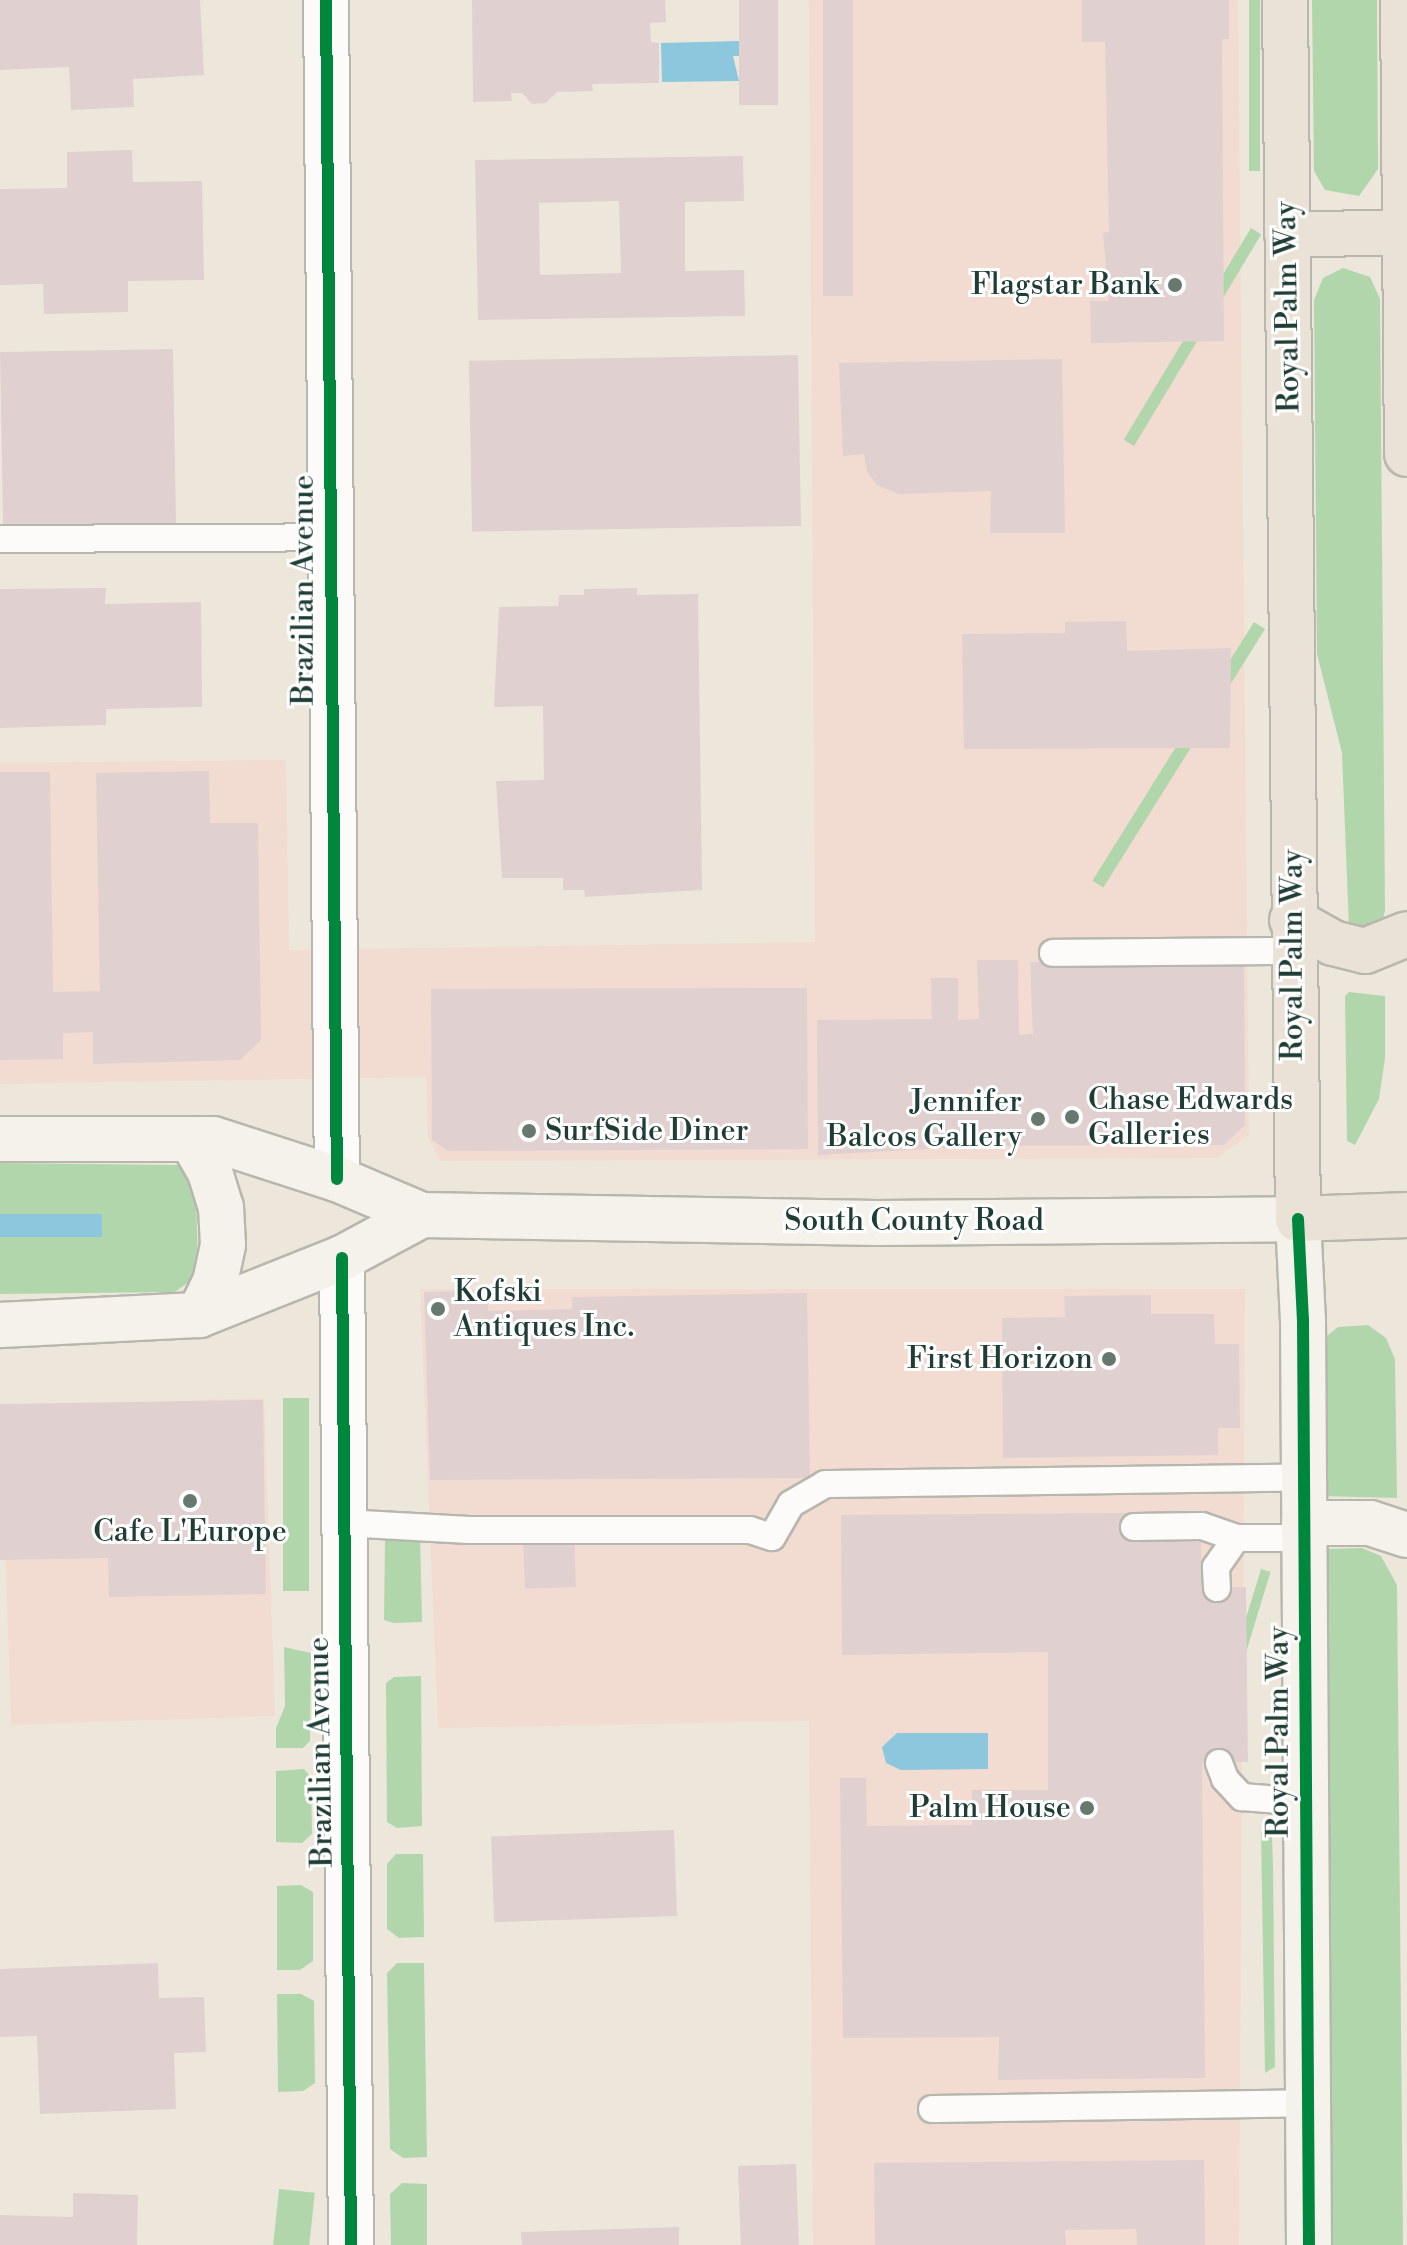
<!DOCTYPE html>
<html>
<head>
<meta charset="utf-8">
<style>
	body { margin:0 }
	#map { position:relative; width:1407px; height:2245px; overflow:hidden; background:#ede7db; font-family:"Libre Bodoni",serif }
	div>[style] { position:absolute }
	.built>* { inset:0; background:#f2dbd0; transform-origin:0 0 }
	.green>* { inset:0; background:#b2d6ab; transform-origin:0 0 }
	.water>* { inset:0; background:#8cc7de; transform-origin:0 0 }
	.building>* { inset:0; background:#e0d1d0; transform-origin:0 0 }
	.roads { filter:drop-shadow(2px 0 #b7b7ae) drop-shadow(-2px 0 #b7b7ae) drop-shadow(0 2px #b7b7ae) drop-shadow(0 -2px #b7b7ae) }
	.lane>* { height:26px; margin:-13px; padding:0 13px; transform-origin:13px; border-radius:13px; background:#fcfbfa }
	.street>* { height:44px; margin:-22px; padding:0 22px; transform-origin:22px; border-radius:22px; background:#fcfbfa }
	.secondary>* { height:44px; margin:-22px; padding:0 22px; transform-origin:22px; border-radius:22px; background:#f5f1eb }
	.primary>* { height:44px; margin:-22px; padding:0 22px; transform-origin:22px; border-radius:22px; background:#eae2d6 }
	.cycleway>* { height:12px; margin:-6px; padding:0 6px; transform-origin:6px; border-radius:6px; background:#00873e }
	.dots>* { width:22px; height:22px; translate:-50% -50%; box-sizing:border-box; border:4px solid #fff; border-radius:50% }
	span { translate:-50% -50%; white-space:nowrap; text-align:center; line-height:1.15; -webkit-text-stroke:6px #fff; paint-order:stroke }
	.poi-label { font-size:30px; color:#1f3d34 }
	.right { translate:-100% -50%; text-align:right }
	.left { translate:0 -50%; text-align:left }
	.street-label { font-size:30px; color:#1f3d34 }
</style>
</head>
<body>
<div id="map">
	<div class="built">
		<div style="clip-path:polygon(809px 0,1238px 0,1249px 1135px,1217px 1158px,440px 1161px,428px 1137px,426px 1077px,0 1084px,0 763px,286px 760px,289px 950px,815px 942px)"></div>
		<div style="clip-path:polygon(420px 1289px,1245px 1289px,1239px 2245px,813px 2245px,809px 1721px,438px 1728px)"></div>
		<div style="left:264px;top:1398px;width:318px;height:264px;rotate:88deg"></div>
	</div>
	<div class="green">
		<div style="left:1249px;top:0;width:11px;height:171px"></div>
		<div style="clip-path:polygon(1312px 0,1377px 0,1378px 169px,1359px 196px,1325px 190px,1314px 171px)"></div>
		<div style="left:1251px;top:228px;width:12px;height:247px;rotate:31deg"></div>
		<div style="clip-path:polygon(1343px 268px,1370px 277px,1380px 299px,1385px 911px,1381px 926px,1349px 929px,1342px 753px,1317px 654px,1314px 300px,1323px 278px)"></div>
		<div style="left:1254px;top:622px;width:13px;height:305px;rotate:32deg"></div>
		<div style="clip-path:polygon(1349px 992px,1385px 996px,1385px 1058px,1379px 1099px,1355px 1145px,1347px 1141px,1345px 996px)"></div>
		<div style="clip-path:polygon(0 1163px,178px 1165px,196px 1192px,198px 1266px,193px 1279px,175px 1292px,0 1294px)"></div>
		<div style="clip-path:polygon(1368px 1325px,1386px 1338px,1395px 1359px,1397px 1498px,1320px 1496px,1323px 1339px,1338px 1327px)"></div>
		<div style="left:309px;top:1398px;width:193px;height:26px;rotate:90deg"></div>
		<div style="clip-path:polygon(420px 1536px,422px 1622px,394px 1623px,384px 1620px,385px 1538px)"></div>
		<div style="clip-path:polygon(1362px 1548px,1381px 1556px,1397px 1585px,1403px 2245px,1322px 2245px,1324px 1549px)"></div>
		<div style="left:1261px;top:1569px;width:10px;height:197px;rotate:17deg"></div>
		<div style="clip-path:polygon(284px 1647px,311px 1653px,310px 1741px,303px 1748px,276px 1748px,276px 1728px,285px 1706px)"></div>
		<div style="clip-path:polygon(421px 1676px,422px 1826px,397px 1828px,387px 1822px,386px 1683px,394px 1677px)"></div>
		<div style="clip-path:polygon(304px 1769px,311px 1777px,312px 1834px,302px 1843px,276px 1842px,276px 1771px)"></div>
		<div style="clip-path:polygon(1261px 1832px,1272px 1837px,1273px 1865px,1275px 2067px,1265px 2073px)"></div>
		<div style="clip-path:polygon(396px 1854px,423px 1854px,424px 1937px,399px 1938px,387px 1929px,387px 1864px)"></div>
		<div style="clip-path:polygon(301px 1885px,313px 1892px,313px 1961px,300px 1970px,277px 1970px,277px 1886px)"></div>
		<div style="clip-path:polygon(397px 1963px,424px 1963px,427px 2157px,403px 2158px,390px 2149px,387px 1973px)"></div>
		<div style="clip-path:polygon(277px 1994px,301px 1994px,314px 2001px,315px 2083px,303px 2091px,278px 2092px)"></div>
		<div style="clip-path:polygon(402px 2183px,427px 2184px,427px 2245px,391px 2245px,390px 2194px)"></div>
		<div style="left:279px;top:2189px;width:36px;height:56px;rotate:6deg"></div>
	</div>
	<div class="water">
		<div style="clip-path:polygon(739px 41px,740px 56px,733px 56px,739px 81px,662px 82px,661px 43px)"></div>
		<div style="left:102px;top:1214px;width:23px;height:102px;rotate:90deg"></div>
		<div style="clip-path:polygon(897px 1733px,988px 1733px,988px 1769px,901px 1770px,886px 1763px,882px 1747px)"></div>
	</div>
	<div class="building">
		<div style="clip-path:polygon(0 0,200px 0,204px 75px,133px 79px,134px 107px,71px 110px,69px 67px,0 70px)"></div>
		<div style="clip-path:polygon(472px 0,665px 0,666px 22px,650px 23px,651px 42px,659px 43px,659px 83px,592px 84px,593px 91px,557px 92px,546px 103px,532px 104px,522px 93px,511px 93px,512px 101px,473px 102px)"></div>
		<div style="left:739px;top:0;width:39px;height:105px"></div>
		<div style="left:823px;top:0;width:30px;height:296px"></div>
		<div style="clip-path:polygon(1082px 0,1229px 0,1229px 39px,1222px 39px,1224px 341px,1091px 343px,1090px 301px,1109px 301px,1103px 233px,1109px 232px,1105px 42px,1082px 42px)"></div>
		<div style="clip-path:polygon(132px 150px,133px 182px,202px 181px,204px 280px,128px 281px,128px 312px,44px 314px,43px 284px,0 285px,0 189px,67px 188px,67px 152px)"></div>
		<div style="clip-path:polygon(evenodd,743px 156px,744px 201px,685px 202px,685px 271px,744px 270px,745px 316px,478px 320px,475px 160px,743px 156px,619px 201px,621px 273px,540px 275px,539px 203px,619px 201px)"></div>
		<div style="left:173px;top:349px;width:175px;height:173px;rotate:89deg"></div>
		<div style="left:798px;top:355px;width:171px;height:329px;rotate:89deg"></div>
		<div style="clip-path:polygon(1062px 359px,1065px 533px,990px 533px,991px 491px,899px 494px,877px 485px,867px 472px,864px 454px,843px 456px,839px 363px)"></div>
		<div style="clip-path:polygon(106px 588px,105px 604px,201px 602px,202px 707px,106px 709px,106px 725px,0 728px,0 589px)"></div>
		<div style="clip-path:polygon(637px 588px,637px 595px,698px 594px,702px 890px,585px 897px,584px 890px,563px 890px,563px 878px,502px 878px,496px 781px,544px 780px,543px 706px,494px 707px,499px 607px,558px 606px,559px 595px,584px 595px,584px 589px)"></div>
		<div style="clip-path:polygon(1126px 621px,1127px 651px,1231px 648px,1230px 748px,964px 749px,962px 634px,1065px 633px,1065px 622px)"></div>
		<div style="clip-path:polygon(209px 771px,210px 823px,258px 823px,261px 1040px,240px 1060px,93px 1064px,93px 1032px,63px 1033px,63px 1059px,0 1060px,0 772px,50px 772px,53px 992px,100px 991px,96px 773px)"></div>
		<div style="clip-path:polygon(977px 960px,1018px 960px,1019px 1035px,1033px 1034px,1030px 962px,1244px 960px,1245px 1125px,1224px 1145px,980px 1146px,818px 1155px,817px 1020px,932px 1019px,931px 978px,958px 978px,958px 1020px,979px 1019px)"></div>
		<div style="clip-path:polygon(807px 988px,808px 1149px,448px 1151px,432px 1140px,431px 989px)"></div>
		<div style="clip-path:polygon(488px 1291px,488px 1311px,572px 1309px,572px 1297px,807px 1293px,810px 1478px,430px 1480px,424px 1292px)"></div>
		<div style="clip-path:polygon(1151px 1295px,1151px 1314px,1214px 1314px,1215px 1344px,1239px 1344px,1240px 1428px,1218px 1428px,1218px 1455px,1003px 1458px,1002px 1318px,1065px 1317px,1064px 1296px)"></div>
		<div style="clip-path:polygon(263px 1400px,266px 1594px,109px 1597px,108px 1558px,0 1560px,0 1404px)"></div>
		<div style="clip-path:polygon(1133px 1513px,1133px 1542px,1201px 1542px,1201px 1588px,1246px 1587px,1248px 1762px,1202px 1763px,1205px 2078px,998px 2080px,999px 2037px,843px 2038px,840px 1778px,866px 1778px,867px 1826px,972px 1825px,972px 1790px,1048px 1790px,1048px 1652px,842px 1655px,841px 1515px)"></div>
		<div style="left:574px;top:1533px;width:54px;height:51px;rotate:88deg"></div>
		<div style="left:674px;top:1830px;width:86px;height:183px;rotate:88deg"></div>
		<div style="clip-path:polygon(158px 1963px,159px 1998px,204px 1997px,206px 2052px,174px 2053px,176px 2109px,40px 2114px,37px 2036px,0 2037px,0 1969px)"></div>
		<div style="clip-path:polygon(1204px 2160px,1205px 2245px,1137px 2245px,1136px 2229px,1065px 2230px,1066px 2245px,875px 2245px,874px 2163px)"></div>
		<div style="left:796px;top:2164px;width:81px;height:58px;rotate:88deg"></div>
		<div style="clip-path:polygon(73px 2193px,138px 2195px,137px 2245px,0 2245px,0 2215px,73px 2217px)"></div>
		<div style="clip-path:polygon(679px 2227px,679px 2245px,522px 2245px,521px 2232px)"></div>
	</div>
	<div class="roads">
		<div class="lane">
			<div style="left:0;top:539px;width:329px;rotate:-0.3deg"></div>
			<div style="left:1053px;top:953px;width:239px;rotate:-0.5deg"></div>
			<div style="left:344px;top:1523px;width:125px;rotate:3.2deg"></div>
			<div style="left:469px;top:1530px;width:281px"></div>
			<div style="left:750px;top:1530px;width:23px;rotate:18deg"></div>
			<div style="left:772px;top:1537px;width:38px;rotate:-60deg"></div>
			<div style="left:791px;top:1504px;width:39px;rotate:-30deg"></div>
			<div style="left:825px;top:1484px;width:479px;rotate:-0.8deg"></div>
			<div style="left:1134px;top:1527px;width:68px;rotate:-0.8deg"></div>
			<div style="left:1202px;top:1526px;width:36px;rotate:19deg"></div>
			<div style="left:1236px;top:1538px;width:68px"></div>
			<div style="left:1217px;top:1588px;width:21px;rotate:-93deg"></div>
			<div style="left:1216px;top:1567px;width:35px;rotate:-55deg"></div>
			<div style="left:1219px;top:1763px;width:17px;rotate:69deg"></div>
			<div style="left:1225px;top:1779px;width:25px;rotate:47deg"></div>
			<div style="left:1242px;top:1797px;width:64px;rotate:4.5deg"></div>
			<div style="left:932px;top:2109px;width:376px;rotate:-0.9deg"></div>
		</div>
		<div class="street">
			<div style="left:326px;top:0;width:1179px;rotate:89.47deg"></div>
			<div style="left:342px;top:1258px;width:987px;rotate:89.48deg"></div>
		</div>
		<div class="secondary">
			<div style="left:0;top:1139px;width:213px"></div>
			<div style="left:213px;top:1139px;width:130px;rotate:17.9deg"></div>
			<div style="left:337px;top:1179px;width:92px;rotate:23deg"></div>
			<div style="left:422px;top:1215px;width:455px;rotate:1deg"></div>
			<div style="left:877px;top:1223px;width:421px;rotate:-0.5deg"></div>
			<div style="left:1298px;top:1219px;width:101px;rotate:87.2deg"></div>
			<div style="left:1303px;top:1320px;width:925px;rotate:89.63deg"></div>
			<div style="left:191px;top:1139px;width:38px;rotate:60deg"></div>
			<div style="left:210px;top:1172px;width:37px;rotate:73deg"></div>
			<div style="left:221px;top:1207px;width:38px;rotate:87deg"></div>
			<div style="left:223px;top:1245px;width:38px;rotate:102deg"></div>
			<div style="left:215px;top:1282px;width:37px;rotate:116deg"></div>
			<div style="left:0;top:1325px;width:199px;rotate:-2.9deg"></div>
			<div style="left:199px;top:1315px;width:154px;rotate:-21.7deg"></div>
			<div style="left:342px;top:1258px;width:91px;rotate:-28.3deg"></div>
			<div style="left:1304px;top:1523px;width:66px"></div>
			<div style="left:1370px;top:1523px;width:39px;rotate:18deg"></div>
		</div>
		<div class="primary">
			<div style="left:1285px;top:0;width:1219px;rotate:89.39deg"></div>
			<div style="left:1298px;top:1219px;width:109px;rotate:-2.1deg"></div>
			<div style="left:1403px;top:0;width:454px;rotate:89.5deg"></div>
			<div style="left:1287px;top:234px;width:118px;rotate:-0.5deg"></div>
			<div style="left:1292px;top:920px;width:47px;rotate:29.3deg"></div>
			<div style="left:1333px;top:943px;width:33px;rotate:14deg"></div>
			<div style="left:1365px;top:951px;width:45px;rotate:-22deg"></div>
		</div>
	</div>
	<div class="cycleway">
		<div style="left:326px;top:0;width:1179px;rotate:89.47deg"></div>
		<div style="left:1298px;top:1219px;width:101px;rotate:87.2deg"></div>
		<div style="left:1303px;top:1320px;width:925px;rotate:89.63deg"></div>
		<div style="left:342px;top:1258px;width:987px;rotate:89.48deg"></div>
	</div>
	<div class="dots">
		<div style="left:1175px;top:285px;background:#67786e"></div>
		<div style="left:1072px;top:1117px;background:#67786e"></div>
		<div style="left:1038px;top:1119px;background:#67786e"></div>
		<div style="left:529px;top:1131px;background:#67786e"></div>
		<div style="left:438px;top:1309px;background:#67786e"></div>
		<div style="left:1109px;top:1359px;background:#67786e"></div>
		<div style="left:190px;top:1501px;background:#67786e"></div>
		<div style="left:1087px;top:1808px;background:#67786e"></div>
	</div>
	<div class="poi-label">
		<span class="right" style="left:1159px;top:285px">Flagstar Bank</span>
		<span class="left" style="left:1088px;top:1117px">Chase Edwards<br>Galleries</span>
		<span class="right" style="left:1022px;top:1119px">Jennifer<br>Balcos Gallery</span>
		<span class="left" style="left:545px;top:1131px">SurfSide Diner</span>
		<span class="left" style="left:454px;top:1309px">Kofski<br>Antiques Inc.</span>
		<span class="right" style="left:1093px;top:1359px">First Horizon</span>
		<span style="left:190px;top:1532px">Cafe L'Europe</span>
		<span class="right" style="left:1071px;top:1808px">Palm House</span>
	</div>
	<div class="street-label">
		<span style="left:1288px;top:307px;rotate:-91deg">Royal Palm Way</span>
		<span style="left:304px;top:590px;rotate:-90deg">Brazilian Avenue</span>
		<span style="left:1293px;top:955px;rotate:-90deg">Royal Palm Way</span>
		<span style="left:914px;top:1221px">South County Road</span>
		<span style="left:1279px;top:1732px;rotate:-90deg">Royal Palm Way</span>
		<span style="left:321px;top:1752px;rotate:-91deg">Brazilian Avenue</span>
	</div>
</div>
</body>
</html>
